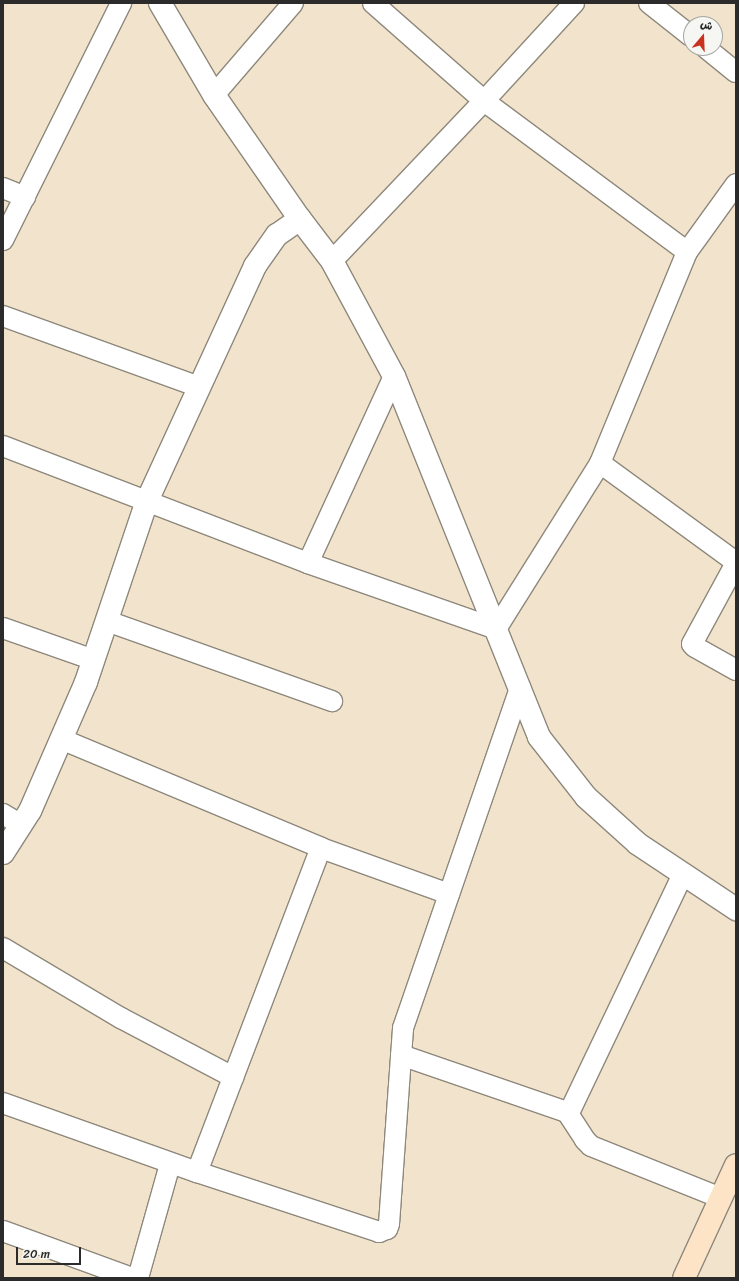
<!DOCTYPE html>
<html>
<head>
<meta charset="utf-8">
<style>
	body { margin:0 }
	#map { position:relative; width:739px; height:1281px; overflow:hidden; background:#f2e4cc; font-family:Sriracha,"Playpen Sans Arabic",sans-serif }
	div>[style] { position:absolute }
	.roads { filter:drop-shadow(1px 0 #8e887c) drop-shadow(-1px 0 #8e887c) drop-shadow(0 1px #8e887c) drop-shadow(0 -1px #8e887c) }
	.minor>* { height:20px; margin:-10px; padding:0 10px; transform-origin:10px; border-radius:10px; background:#fff }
	.tertiary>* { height:22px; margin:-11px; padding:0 11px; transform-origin:11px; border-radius:11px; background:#fff }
	.secondary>* { height:22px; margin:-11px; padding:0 11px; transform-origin:11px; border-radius:11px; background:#fee4c6 }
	span { translate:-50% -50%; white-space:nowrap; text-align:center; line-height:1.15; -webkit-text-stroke:3px #f6f6f2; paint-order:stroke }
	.frame { position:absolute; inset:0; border:4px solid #2b2b2b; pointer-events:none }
	.north { position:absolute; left:683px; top:16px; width:40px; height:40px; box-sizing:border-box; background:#f6f6f2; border:1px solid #a5a5a2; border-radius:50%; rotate:19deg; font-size:11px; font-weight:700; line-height:16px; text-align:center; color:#2b2b2b }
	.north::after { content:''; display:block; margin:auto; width:14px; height:18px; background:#c8321e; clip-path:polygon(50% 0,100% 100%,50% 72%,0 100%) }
	.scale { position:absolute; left:16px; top:1247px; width:65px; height:18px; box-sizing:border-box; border:2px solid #2b2b2b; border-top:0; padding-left:5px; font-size:12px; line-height:14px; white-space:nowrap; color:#2b2b2b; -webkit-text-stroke:3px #f6f6f2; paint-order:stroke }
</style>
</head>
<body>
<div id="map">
	<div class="roads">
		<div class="minor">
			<div style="left:373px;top:3px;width:148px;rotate:41.4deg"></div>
			<div style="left:484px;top:101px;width:253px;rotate:36.6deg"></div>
			<div style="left:649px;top:3px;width:53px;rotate:38.2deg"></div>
			<div style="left:706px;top:48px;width:38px;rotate:39deg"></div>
			<div style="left:214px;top:95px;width:121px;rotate:-49.3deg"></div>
			<div style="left:736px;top:184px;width:84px;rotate:125.8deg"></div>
			<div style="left:687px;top:252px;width:228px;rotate:112.4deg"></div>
			<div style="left:600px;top:463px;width:168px;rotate:36.1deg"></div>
			<div style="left:3px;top:188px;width:24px;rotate:22deg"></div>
			<div style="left:3px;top:240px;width:265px;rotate:-63.5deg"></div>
			<div style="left:332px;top:261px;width:221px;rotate:-46.5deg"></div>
			<div style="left:484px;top:101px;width:133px;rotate:-47.4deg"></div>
			<div style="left:3px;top:316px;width:208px;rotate:19.9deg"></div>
			<div style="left:3px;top:446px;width:327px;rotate:21deg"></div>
			<div style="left:308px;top:563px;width:199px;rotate:19.3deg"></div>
			<div style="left:496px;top:629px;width:196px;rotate:-57.9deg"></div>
			<div style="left:308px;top:563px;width:206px;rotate:-65.3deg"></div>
			<div style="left:736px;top:563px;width:92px;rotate:118.5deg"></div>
			<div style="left:692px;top:644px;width:4px;rotate:45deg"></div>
			<div style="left:695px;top:647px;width:47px;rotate:29.3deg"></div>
			<div style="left:107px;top:621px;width:239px;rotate:19.6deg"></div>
			<div style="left:3px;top:628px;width:96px;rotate:19.4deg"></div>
			<div style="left:61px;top:739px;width:282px;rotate:22.7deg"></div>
			<div style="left:321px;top:848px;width:136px;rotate:19.8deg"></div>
			<div style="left:3px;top:814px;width:21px;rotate:31deg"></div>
			<div style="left:3px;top:948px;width:137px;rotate:30.7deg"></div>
			<div style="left:121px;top:1018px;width:127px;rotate:27.8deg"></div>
			<div style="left:401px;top:1055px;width:176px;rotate:19deg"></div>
			<div style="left:567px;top:1112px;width:33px;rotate:57deg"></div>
			<div style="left:585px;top:1140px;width:8px;rotate:45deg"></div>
			<div style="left:591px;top:1146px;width:140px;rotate:21.8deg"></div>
			<div style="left:3px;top:1103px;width:206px;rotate:19.6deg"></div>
			<div style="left:197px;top:1172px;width:192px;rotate:18.2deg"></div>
			<div style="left:379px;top:1232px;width:9px;rotate:-21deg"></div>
			<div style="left:387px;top:1229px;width:5px;rotate:-68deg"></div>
			<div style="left:389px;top:1224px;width:196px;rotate:-85.9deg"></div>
			<div style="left:403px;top:1028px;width:360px;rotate:-71deg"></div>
			<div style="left:569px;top:1113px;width:265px;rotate:-64.5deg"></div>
			<div style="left:197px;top:1172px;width:347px;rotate:-69.1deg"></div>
			<div style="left:3px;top:1231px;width:137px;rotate:20deg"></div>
			<div style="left:138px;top:1278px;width:118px;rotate:-74.3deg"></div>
		</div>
		<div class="tertiary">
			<div style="left:160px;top:3px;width:107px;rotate:59.6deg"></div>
			<div style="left:214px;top:95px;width:151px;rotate:55.3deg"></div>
			<div style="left:300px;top:219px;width:53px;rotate:52.7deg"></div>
			<div style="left:332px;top:261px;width:131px;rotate:61.7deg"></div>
			<div style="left:394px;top:376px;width:389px;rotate:68.1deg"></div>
			<div style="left:539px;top:737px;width:76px;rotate:51.9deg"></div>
			<div style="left:586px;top:797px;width:70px;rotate:42.1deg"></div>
			<div style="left:638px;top:844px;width:118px;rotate:33.6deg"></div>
			<div style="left:3px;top:853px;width:50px;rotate:-57.3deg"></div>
			<div style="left:30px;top:811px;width:141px;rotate:-66.5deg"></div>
			<div style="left:86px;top:682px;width:191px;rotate:-71.4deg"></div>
			<div style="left:147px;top:501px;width:259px;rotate:-65.3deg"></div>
			<div style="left:255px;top:266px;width:38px;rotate:-55deg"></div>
			<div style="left:277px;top:235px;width:28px;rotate:-35deg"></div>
		</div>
		<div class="secondary">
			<div style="left:684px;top:1278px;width:124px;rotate:-65.3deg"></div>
		</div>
	</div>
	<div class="frame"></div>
	<div class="north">ش</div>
	<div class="scale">20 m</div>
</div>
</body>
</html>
